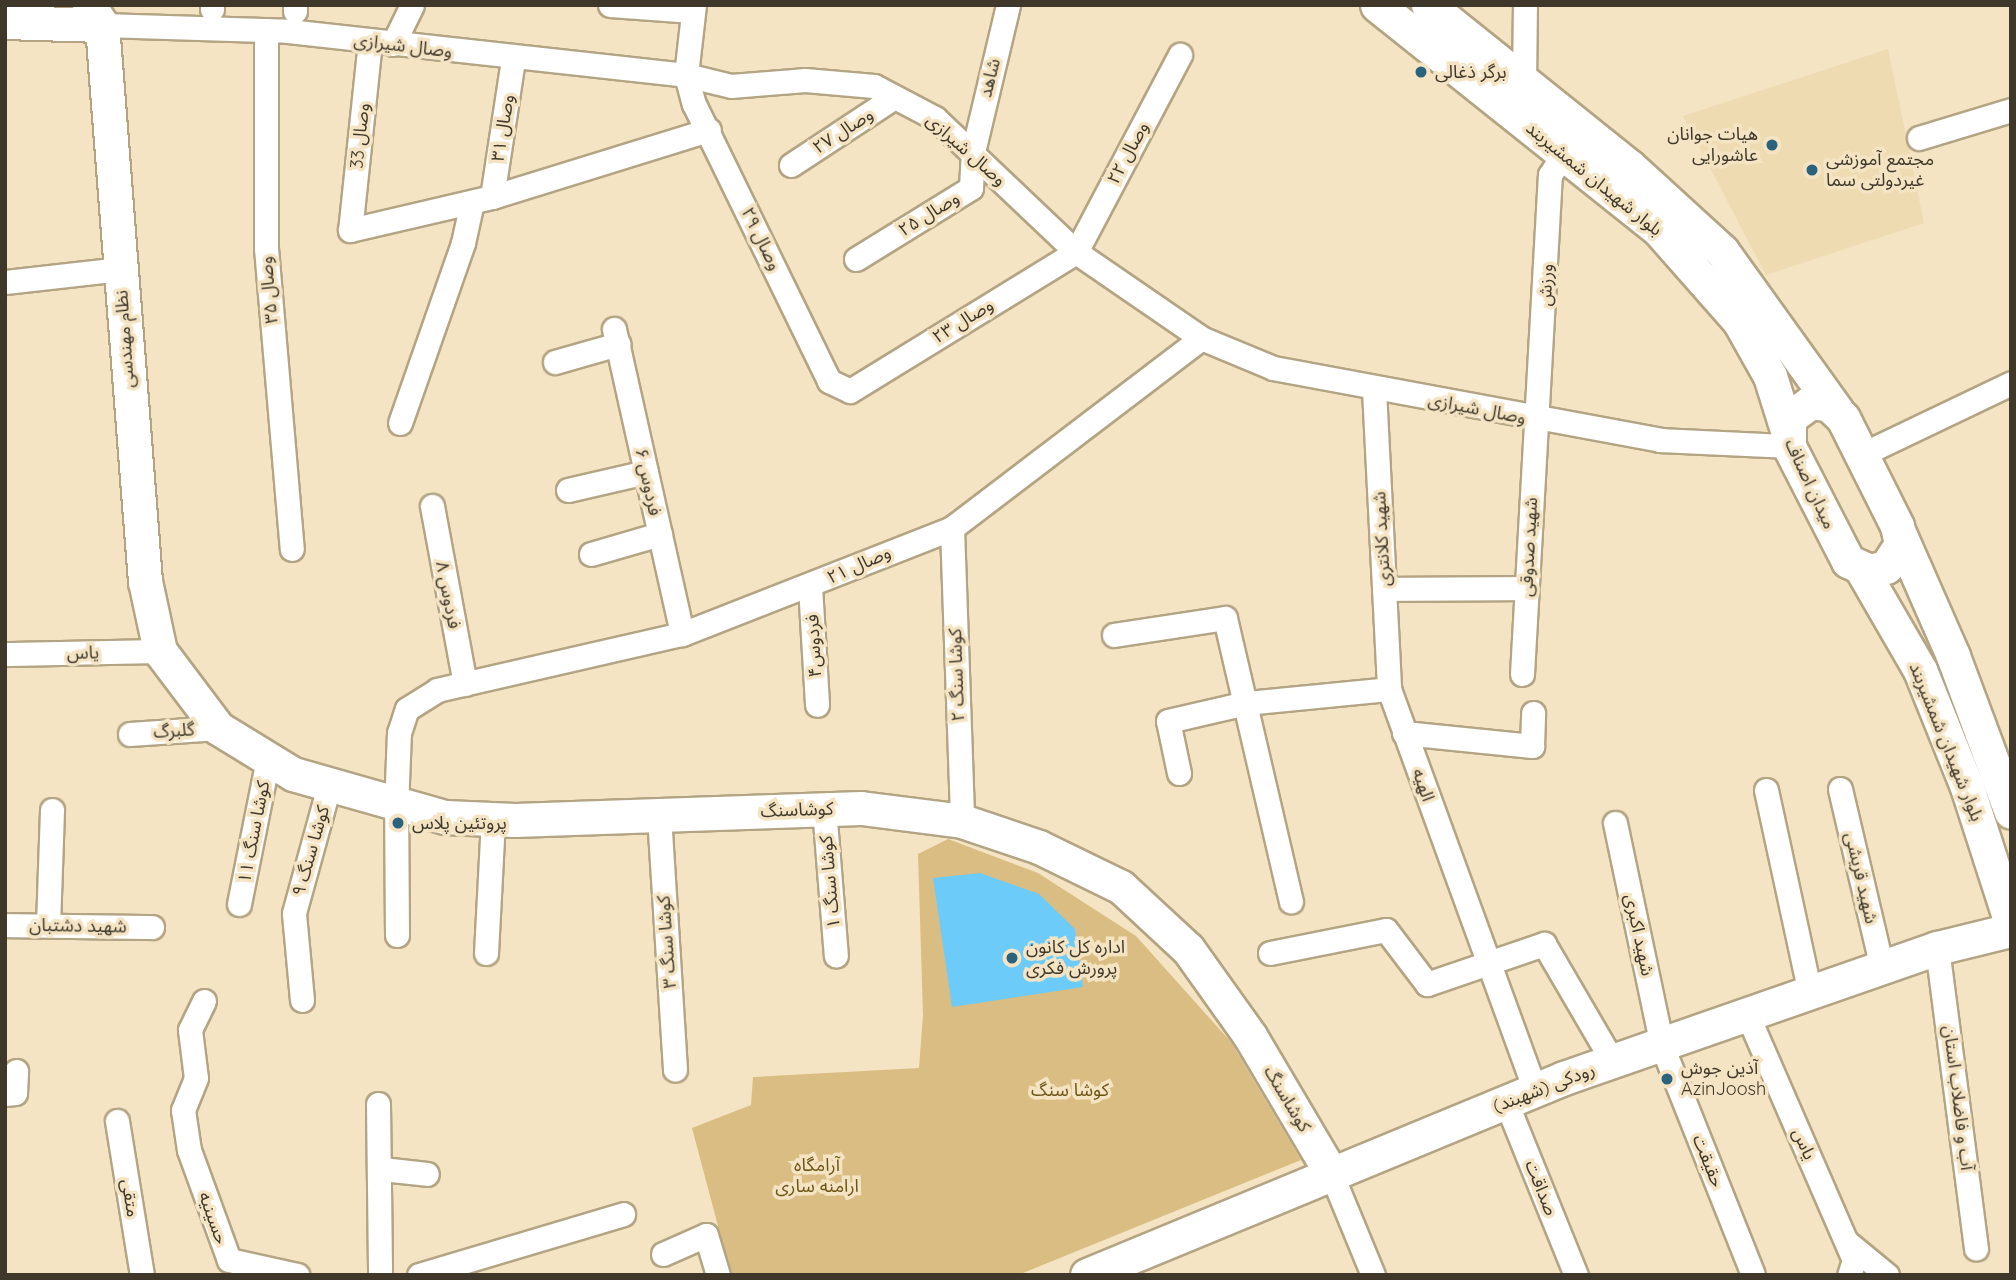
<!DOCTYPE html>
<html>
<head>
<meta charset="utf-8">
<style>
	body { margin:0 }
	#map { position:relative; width:2016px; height:1280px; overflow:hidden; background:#f4e4c3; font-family:Quicksand,"Noto Sans Arabic",sans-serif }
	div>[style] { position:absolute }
	.built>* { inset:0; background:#eedbb2 }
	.green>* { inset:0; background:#dabd82 }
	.building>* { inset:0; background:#6dcbf9 }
	.roads { filter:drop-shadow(2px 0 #b3a484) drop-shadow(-2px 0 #b3a484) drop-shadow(0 2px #b3a484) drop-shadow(0 -2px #b3a484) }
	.street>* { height:23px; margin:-11.5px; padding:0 11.5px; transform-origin:11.5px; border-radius:11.5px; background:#fff }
	.secondary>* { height:33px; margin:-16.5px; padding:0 16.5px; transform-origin:16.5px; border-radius:16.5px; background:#fff }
	.dots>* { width:19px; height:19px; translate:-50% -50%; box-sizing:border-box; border:4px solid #f4e4c3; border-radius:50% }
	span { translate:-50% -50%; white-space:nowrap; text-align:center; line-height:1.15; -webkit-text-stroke:7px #f4e4c3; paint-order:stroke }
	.street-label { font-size:18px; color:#3e372a }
	.poi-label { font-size:18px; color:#3e372a }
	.left { translate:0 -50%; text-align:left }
	.right { translate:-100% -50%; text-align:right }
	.park-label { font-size:18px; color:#6d5314 }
	.frame { position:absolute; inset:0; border:7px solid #3e372a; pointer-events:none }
</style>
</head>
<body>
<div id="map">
	<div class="built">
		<div style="clip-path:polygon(1888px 49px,1924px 223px,1766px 275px,1683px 116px)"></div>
	</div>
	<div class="green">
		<div style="clip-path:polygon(948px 839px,1038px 873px,1136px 936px,1231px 1042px,1301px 1160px,1018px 1275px,731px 1275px,692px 1128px,751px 1105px,753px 1077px,919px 1068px,923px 1015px,918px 854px)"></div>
	</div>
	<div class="building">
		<div style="clip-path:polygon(980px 873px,1039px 894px,1075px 929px,1083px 987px,952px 1007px,933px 878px)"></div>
	</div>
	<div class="roads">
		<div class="street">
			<div style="left:295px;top:5px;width:6px;rotate:90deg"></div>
			<div style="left:610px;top:5px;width:83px;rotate:4.1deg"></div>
			<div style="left:694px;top:5px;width:70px;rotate:96.5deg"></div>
			<div style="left:686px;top:75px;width:30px;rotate:75deg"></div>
			<div style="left:694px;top:104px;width:308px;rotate:64deg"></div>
			<div style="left:829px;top:381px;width:23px;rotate:25deg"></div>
			<div style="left:850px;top:391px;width:265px;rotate:-31.6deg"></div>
			<div style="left:1076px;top:252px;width:223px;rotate:-62.2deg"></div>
			<div style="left:212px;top:9px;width:4px;rotate:-90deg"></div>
			<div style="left:102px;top:25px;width:186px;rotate:1.8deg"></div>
			<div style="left:288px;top:31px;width:400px;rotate:6.3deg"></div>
			<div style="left:686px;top:75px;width:46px;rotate:13.7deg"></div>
			<div style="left:731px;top:86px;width:74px;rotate:-4.6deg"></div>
			<div style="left:805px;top:80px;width:69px;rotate:5deg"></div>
			<div style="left:874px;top:86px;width:69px;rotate:27.7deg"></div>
			<div style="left:935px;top:118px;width:195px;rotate:43.5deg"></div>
			<div style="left:1076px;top:252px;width:152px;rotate:34.5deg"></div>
			<div style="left:1201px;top:338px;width:78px;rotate:22.6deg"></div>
			<div style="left:1273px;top:368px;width:394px;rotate:10.5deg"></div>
			<div style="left:1660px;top:440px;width:129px;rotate:2.7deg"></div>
			<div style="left:266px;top:30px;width:218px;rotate:90deg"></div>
			<div style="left:266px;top:248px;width:302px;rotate:85.1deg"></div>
			<div style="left:370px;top:41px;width:190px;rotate:96deg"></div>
			<div style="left:350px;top:230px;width:146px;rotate:-13.1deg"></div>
			<div style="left:492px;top:197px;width:227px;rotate:-17.2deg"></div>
			<div style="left:393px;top:44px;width:43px;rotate:-64deg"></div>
			<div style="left:1524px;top:84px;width:79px;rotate:-89.3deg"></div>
			<div style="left:1919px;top:138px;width:96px;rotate:-16.9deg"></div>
			<div style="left:791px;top:165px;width:123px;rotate:-33.4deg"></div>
			<div style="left:492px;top:197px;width:139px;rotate:-81.3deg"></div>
			<div style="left:856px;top:259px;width:135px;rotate:-31.7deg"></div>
			<div style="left:971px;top:188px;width:36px;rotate:-87deg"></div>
			<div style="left:973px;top:152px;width:151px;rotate:-76.6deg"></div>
			<div style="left:5px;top:282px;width:116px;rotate:-6.4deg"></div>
			<div style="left:614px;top:329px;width:312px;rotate:77.4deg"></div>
			<div style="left:555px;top:362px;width:66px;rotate:-15.9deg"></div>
			<div style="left:1374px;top:390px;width:299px;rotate:87.1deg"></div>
			<div style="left:400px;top:423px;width:191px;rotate:-70.7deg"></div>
			<div style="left:463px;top:243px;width:42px;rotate:-77.6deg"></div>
			<div style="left:1861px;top:455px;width:166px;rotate:-25.6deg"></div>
			<div style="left:568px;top:490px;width:80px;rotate:-13deg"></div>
			<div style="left:432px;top:506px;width:181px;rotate:79.5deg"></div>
			<div style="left:952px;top:528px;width:293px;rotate:88deg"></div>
			<div style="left:591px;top:554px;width:72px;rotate:-16.2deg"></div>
			<div style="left:810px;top:586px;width:119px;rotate:86.6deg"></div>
			<div style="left:1384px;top:589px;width:143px;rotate:-0.4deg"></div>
			<div style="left:1114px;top:635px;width:112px;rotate:-8.7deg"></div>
			<div style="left:1225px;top:618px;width:291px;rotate:76.9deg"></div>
			<div style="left:5px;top:654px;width:155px;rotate:-1.1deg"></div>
			<div style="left:1522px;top:674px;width:500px;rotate:-86.8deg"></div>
			<div style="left:1550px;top:175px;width:26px;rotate:-58deg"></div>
			<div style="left:1404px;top:733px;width:129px;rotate:5.8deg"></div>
			<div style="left:1532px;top:746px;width:33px;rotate:-88deg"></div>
			<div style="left:130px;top:734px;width:88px;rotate:-3.9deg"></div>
			<div style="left:1179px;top:773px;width:53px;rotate:-101.9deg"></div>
			<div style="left:1168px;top:721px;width:80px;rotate:-13deg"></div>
			<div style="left:1246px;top:703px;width:144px;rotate:-5.6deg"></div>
			<div style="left:1389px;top:689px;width:427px;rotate:70deg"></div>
			<div style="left:1840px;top:789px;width:184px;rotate:76.8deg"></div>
			<div style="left:1766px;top:790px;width:208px;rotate:77.8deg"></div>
			<div style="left:824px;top:808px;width:148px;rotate:85.4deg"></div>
			<div style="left:659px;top:815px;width:255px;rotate:86.4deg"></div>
			<div style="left:1615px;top:823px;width:228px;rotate:78.1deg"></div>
			<div style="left:1662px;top:1046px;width:246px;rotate:68.3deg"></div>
			<div style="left:239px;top:904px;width:148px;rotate:-78.7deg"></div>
			<div style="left:5px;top:925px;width:147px;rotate:0.8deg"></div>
			<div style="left:48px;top:925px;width:115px;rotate:-88deg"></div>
			<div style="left:397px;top:935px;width:128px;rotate:-90.4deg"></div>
			<div style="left:396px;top:807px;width:74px;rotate:-87.7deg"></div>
			<div style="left:399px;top:733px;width:25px;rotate:-72deg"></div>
			<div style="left:407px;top:709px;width:36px;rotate:-32deg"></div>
			<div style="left:437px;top:690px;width:251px;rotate:-12.9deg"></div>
			<div style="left:682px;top:634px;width:290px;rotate:-21.4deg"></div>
			<div style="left:952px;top:528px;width:313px;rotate:-37.3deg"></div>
			<div style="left:1937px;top:948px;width:303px;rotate:82.6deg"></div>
			<div style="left:486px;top:953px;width:134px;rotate:-87deg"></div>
			<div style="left:1270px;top:953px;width:118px;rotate:-11.2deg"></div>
			<div style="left:1386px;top:930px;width:68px;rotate:52.8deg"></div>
			<div style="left:1427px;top:984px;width:124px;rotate:-18.9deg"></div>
			<div style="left:1544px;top:944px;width:137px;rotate:59.7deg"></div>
			<div style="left:302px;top:1000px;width:87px;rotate:-95.3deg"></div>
			<div style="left:294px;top:913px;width:132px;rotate:-74.6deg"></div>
			<div style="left:204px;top:1001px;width:32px;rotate:116deg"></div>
			<div style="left:190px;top:1030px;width:48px;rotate:82.9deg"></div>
			<div style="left:196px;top:1078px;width:35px;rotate:112deg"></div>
			<div style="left:183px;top:1110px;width:40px;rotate:81.5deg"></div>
			<div style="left:189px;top:1150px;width:117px;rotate:70deg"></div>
			<div style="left:229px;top:1260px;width:70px;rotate:12.4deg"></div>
			<div style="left:1747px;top:1014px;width:268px;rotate:66.5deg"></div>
			<div style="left:1854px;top:1260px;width:16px;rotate:108deg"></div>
			<div style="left:5px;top:1094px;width:10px;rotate:-6deg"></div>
			<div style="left:15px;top:1093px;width:22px;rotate:-87deg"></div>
			<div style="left:1506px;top:1102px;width:187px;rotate:68deg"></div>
			<div style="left:378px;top:1104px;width:171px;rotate:89.3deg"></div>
			<div style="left:117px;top:1121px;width:156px;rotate:80.8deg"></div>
			<div style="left:382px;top:1169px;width:45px;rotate:6.3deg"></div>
			<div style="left:1331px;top:1173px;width:110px;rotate:67.6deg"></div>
			<div style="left:1847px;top:1242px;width:52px;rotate:39.5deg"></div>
			<div style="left:663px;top:1254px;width:47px;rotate:-23.8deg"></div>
			<div style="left:706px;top:1235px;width:42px;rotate:73.3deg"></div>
			<div style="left:419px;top:1275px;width:213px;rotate:-16.6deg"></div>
		</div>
		<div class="secondary">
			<div style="left:89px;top:5px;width:24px;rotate:57deg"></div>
			<div style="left:102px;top:25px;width:558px;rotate:85.58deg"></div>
			<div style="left:145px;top:581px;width:72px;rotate:77.9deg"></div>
			<div style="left:160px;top:651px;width:96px;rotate:53deg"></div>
			<div style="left:218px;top:728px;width:88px;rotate:31.5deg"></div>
			<div style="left:293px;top:774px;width:158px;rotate:15.8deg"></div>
			<div style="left:445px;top:817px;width:70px;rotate:2.5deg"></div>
			<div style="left:515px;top:820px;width:346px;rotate:-2deg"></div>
			<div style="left:861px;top:808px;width:102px;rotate:7.3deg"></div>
			<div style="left:962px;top:821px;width:81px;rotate:18.7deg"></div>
			<div style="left:1039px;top:847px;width:91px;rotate:26deg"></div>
			<div style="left:1121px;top:887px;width:91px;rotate:42.8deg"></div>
			<div style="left:1188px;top:949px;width:107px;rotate:54.5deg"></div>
			<div style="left:1250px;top:1036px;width:159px;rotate:59.4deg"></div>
			<div style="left:1377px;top:5px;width:359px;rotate:38.6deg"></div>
			<div style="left:1658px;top:229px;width:123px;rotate:48.6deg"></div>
			<div style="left:1739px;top:321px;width:63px;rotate:60.6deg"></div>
			<div style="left:1770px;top:376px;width:53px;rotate:72.6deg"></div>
			<div style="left:1428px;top:5px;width:258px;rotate:38.7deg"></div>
			<div style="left:1629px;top:166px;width:126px;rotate:42.4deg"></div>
			<div style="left:1722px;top:251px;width:197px;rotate:54.3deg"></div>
			<div style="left:5px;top:22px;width:97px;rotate:1.8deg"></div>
			<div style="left:1811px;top:402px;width:18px;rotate:9deg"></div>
			<div style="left:1829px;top:405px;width:19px;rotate:43deg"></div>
			<div style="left:1843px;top:418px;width:121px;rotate:63.4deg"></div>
			<div style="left:1897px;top:526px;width:18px;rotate:77deg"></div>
			<div style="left:1901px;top:544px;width:27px;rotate:123deg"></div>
			<div style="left:1886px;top:567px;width:16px;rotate:166deg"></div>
			<div style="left:1870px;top:571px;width:24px;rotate:-156deg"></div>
			<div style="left:1848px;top:561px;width:129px;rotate:-117.2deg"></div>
			<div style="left:1789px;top:446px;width:28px;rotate:-90deg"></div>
			<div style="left:1789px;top:418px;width:27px;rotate:-36deg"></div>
			<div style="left:1900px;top:535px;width:132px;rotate:66.3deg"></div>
			<div style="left:1953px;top:656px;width:166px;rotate:69.6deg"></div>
			<div style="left:1862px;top:570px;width:116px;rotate:59.9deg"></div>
			<div style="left:1920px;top:670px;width:126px;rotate:68.1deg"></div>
			<div style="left:1967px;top:787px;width:143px;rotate:72.1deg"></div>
			<div style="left:1087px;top:1275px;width:516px;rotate:-22.44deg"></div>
			<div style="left:1564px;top:1078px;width:395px;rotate:-19.2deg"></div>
			<div style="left:1937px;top:948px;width:76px;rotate:-13.7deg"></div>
		</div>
	</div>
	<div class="dots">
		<div style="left:1421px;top:72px;background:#2b637d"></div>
		<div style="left:1772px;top:145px;background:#2b637d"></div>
		<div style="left:1812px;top:170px;background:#2b637d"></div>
		<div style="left:398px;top:823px;background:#2b637d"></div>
		<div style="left:1012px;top:958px;background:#2b637d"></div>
		<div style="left:1667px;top:1079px;background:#2b637d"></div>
	</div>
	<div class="street-label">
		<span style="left:403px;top:46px;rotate:7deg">وصال شیرازی</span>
		<span style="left:990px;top:78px;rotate:-76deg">شاهد</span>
		<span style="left:503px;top:128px;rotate:-81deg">وصال ۳۱</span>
		<span style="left:843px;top:131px;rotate:-33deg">وصال ۲۷</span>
		<span style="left:360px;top:136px;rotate:-84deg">وصال 33</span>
		<span style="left:966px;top:150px;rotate:41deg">وصال شیرازی</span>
		<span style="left:1128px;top:153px;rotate:-62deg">وصال ۲۲</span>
		<span style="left:1594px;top:179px;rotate:39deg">بلوار شهیدان شمشیربند</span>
		<span style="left:929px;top:214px;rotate:-32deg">وصال ۲۵</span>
		<span style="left:761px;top:239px;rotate:64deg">وصال ۲۹</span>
		<span style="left:1546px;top:285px;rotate:-88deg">ورزش</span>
		<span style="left:269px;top:290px;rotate:-95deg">وصال ۳۵</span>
		<span style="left:963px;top:321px;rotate:-32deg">وصال ۲۳</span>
		<span style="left:125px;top:339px;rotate:-94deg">نظام مهندسی</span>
		<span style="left:1477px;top:409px;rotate:11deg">وصال شیرازی</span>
		<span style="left:648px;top:482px;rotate:78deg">فردوس ۶</span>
		<span style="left:1810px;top:484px;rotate:65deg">میدان اصناف</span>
		<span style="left:1382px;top:539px;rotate:-93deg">شهید کلانتری</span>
		<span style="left:1529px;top:547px;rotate:-87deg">شهید صدوقی</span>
		<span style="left:859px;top:565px;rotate:-24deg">وصال ۲۱</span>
		<span style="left:448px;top:595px;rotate:79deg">فردوس ۸</span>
		<span style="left:814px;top:646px;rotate:-93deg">فردوس۴</span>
		<span style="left:83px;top:653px;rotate:-1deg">یاس</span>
		<span style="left:957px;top:675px;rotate:-92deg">کوشا سنگ ۲</span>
		<span style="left:174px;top:731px;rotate:-4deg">گلبرگ</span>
		<span style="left:1946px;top:742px;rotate:68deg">بلوار شهیدان شمشیربند</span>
		<span style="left:1423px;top:785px;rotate:71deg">الهیه</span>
		<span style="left:797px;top:810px;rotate:-2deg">کوشاسنگ</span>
		<span style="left:254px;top:832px;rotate:-79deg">۱۱ کوشا سنگ</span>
		<span style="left:311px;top:851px;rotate:-74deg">کوشا سنگ ۹</span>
		<span style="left:1861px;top:878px;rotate:77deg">شهید قریشی</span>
		<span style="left:830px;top:882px;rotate:-95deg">کوشا سنگ ۱</span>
		<span style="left:78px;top:926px;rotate:1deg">شهید دشتبان</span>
		<span style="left:1639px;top:935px;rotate:78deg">شهید اکبری</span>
		<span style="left:667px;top:942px;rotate:-94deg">کوشا سنگ ۳</span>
		<span style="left:1544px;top:1088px;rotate:-21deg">رودکی (شهبند)</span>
		<span style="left:1958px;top:1098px;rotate:83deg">آب و فاضلاب استان</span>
		<span style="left:1287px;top:1099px;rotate:59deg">کوشاسنگ</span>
		<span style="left:1804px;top:1144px;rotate:66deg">یاس</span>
		<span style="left:1708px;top:1161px;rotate:68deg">حقیقت</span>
		<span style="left:1541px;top:1188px;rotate:68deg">صداقت</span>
		<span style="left:130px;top:1198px;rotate:81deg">متقی</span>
		<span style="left:213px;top:1218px;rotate:70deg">حسینیه</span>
	</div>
	<div class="poi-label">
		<span class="left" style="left:1435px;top:72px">برگر ذغالی</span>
		<span class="right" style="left:1758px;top:145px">هیات جوانان<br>عاشورایی</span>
		<span class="left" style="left:1826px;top:170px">مجتمع آموزشی<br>غیردولتی سما</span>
		<span class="left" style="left:412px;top:823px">پروتئین پلاس</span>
		<span class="left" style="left:1026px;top:958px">اداره کل کانون<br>پرورش فکری</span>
		<span class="left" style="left:1681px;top:1079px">آذین جوش<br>AzinJoosh</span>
	</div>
	<div class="park-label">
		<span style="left:1070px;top:1090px">کوشا سنگ</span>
		<span style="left:817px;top:1176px">آرامگاه<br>ارامنه ساری</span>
	</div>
	<div class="frame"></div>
</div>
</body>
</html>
